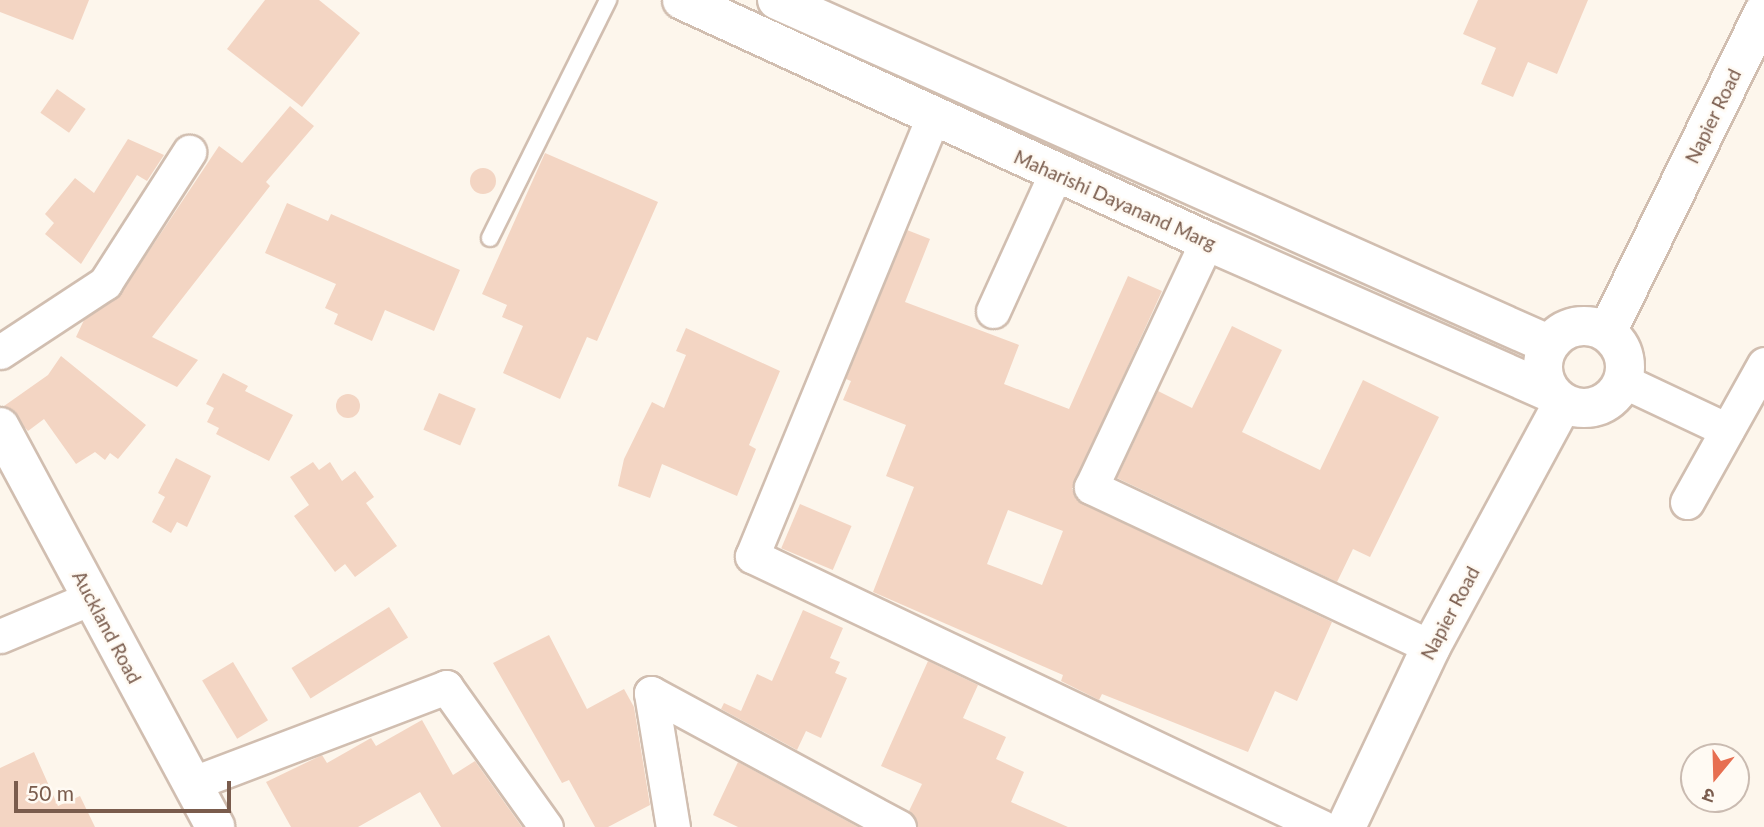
<!DOCTYPE html>
<html>
<head>
<meta charset="utf-8">
<style>
	body { margin:0 }
	#map { position:relative; width:1764px; height:827px; overflow:hidden; background:#fdf6ec; font-family:Lato,"Noto Sans Devanagari",sans-serif }
	div>[style] { position:absolute }
	.building>* { inset:0; background:#f3d5c3; transform-origin:0 0 }
	.round { border-radius:50% }
	.roads { filter:drop-shadow(2px 0 #d1beb0) drop-shadow(-2px 0 #d1beb0) drop-shadow(0 2px #d1beb0) drop-shadow(0 -2px #d1beb0) }
	.service>* { height:16px; margin:-8px; padding:0 8px; transform-origin:8px; border-radius:8px; background:#fff }
	.minor>* { height:33px; margin:-16.5px; padding:0 16.5px; transform-origin:16.5px; border-radius:16.5px; background:#fff }
	.tertiary>* { height:38px; margin:-19px; padding:0 19px; transform-origin:19px; border-radius:19px; background:#fff }
	.tertiary>.ring { margin:-19px; padding:0; box-sizing:content-box; background:none; border:38px solid #fff; border-radius:50% }
	span { translate:-50% -50%; white-space:nowrap; text-align:center; line-height:1.15; -webkit-text-stroke:5px #fffaf3; paint-order:stroke }
	.street-label { font-size:19px; color:#7a5c4d }
	.north { position:absolute; left:1680px; top:743px; width:70px; height:70px; box-sizing:border-box; background:#fffaf3; border:2px solid #cabbb1; border-radius:50%; rotate:199deg; font-size:19px; font-weight:700; line-height:28px; text-align:center; color:#7a5c4d }
	.north::after { content:''; display:block; margin:auto; width:24px; height:32px; background:#e76f51; clip-path:polygon(50% 0,100% 100%,50% 72%,0 100%) }
	.scale { position:absolute; left:14px; top:781px; width:217px; height:32px; box-sizing:border-box; border:4px solid #7a5c4d; border-top:0; padding-left:9px; font-size:21px; line-height:24px; white-space:nowrap; color:#7a5c4d; -webkit-text-stroke:5px #fffaf3; paint-order:stroke }
</style>
</head>
<body>
<div id="map">
	<div class="building">
		<div style="clip-path:polygon(0 0,89px 0,73px 40px,0 12px)"></div>
		<div style="clip-path:polygon(265px 0,319px 0,360px 33px,302px 107px,227px 49px)"></div>
		<div style="clip-path:polygon(1478px 0,1588px 0,1557px 74px,1528px 62px,1513px 97px,1481px 84px,1496px 48px,1463px 34px)"></div>
		<div style="left:57px;top:89px;width:35px;height:29px;rotate:35deg"></div>
		<div style="clip-path:polygon(290px 106px,314px 126px,266px 182px,270px 186px,152px 337px,198px 360px,177px 387px,76px 337px,84px 320px,121px 293px,219px 146px,242px 163px)"></div>
		<div style="clip-path:polygon(128px 139px,164px 155px,147px 181px,137px 175px,81px 264px,45px 234px,54px 223px,45px 214px,75px 178px,94px 193px)"></div>
		<div style="clip-path:polygon(545px 153px,658px 202px,597px 341px,587px 337px,560px 399px,503px 373px,523px 326px,502px 317px,507px 305px,482px 294px)"></div>
		<div class="round" style="left:470px;top:168px;width:26px;height:26px"></div>
		<div style="clip-path:polygon(287px 203px,328px 221px,331px 214px,460px 270px,434px 331px,385px 310px,372px 341px,334px 324px,338px 314px,325px 308px,336px 284px,265px 253px)"></div>
		<div style="clip-path:polygon(evenodd,907px 230px,930px 239px,905px 302px,1019px 345px,1004px 384px,1069px 409px,1128px 276px,1162px 291px,1072px 489px,1083px 504px,1332px 622px,1297px 701px,1275px 691px,1248px 752px,1102px 694px,1099px 700px,1061px 681px,1063px 675px,873px 592px,914px 487px,886px 476px,906px 425px,843px 400px,851px 381px,846px 379px,907px 230px,1008px 510px,1063px 531px,1042px 585px,987px 564px,1008px 510px)"></div>
		<div style="clip-path:polygon(1232px 326px,1282px 350px,1242px 432px,1320px 470px,1363px 380px,1439px 417px,1370px 557px,1353px 549px,1337px 582px,1117px 478px,1158px 391px,1192px 408px)"></div>
		<div style="clip-path:polygon(686px 328px,780px 371px,749px 445px,756px 449px,737px 496px,662px 464px,650px 498px,618px 486px,624px 459px,652px 402px,664px 408px,686px 355px,676px 351px)"></div>
		<div style="clip-path:polygon(61px 356px,146px 425px,118px 459px,110px 453px,105px 460px,95px 452px,76px 464px,44px 419px,28px 431px,4px 406px,48px 375px)"></div>
		<div style="clip-path:polygon(223px 373px,248px 386px,245px 391px,293px 415px,269px 461px,216px 434px,219px 428px,207px 422px,214px 408px,206px 404px)"></div>
		<div style="left:439px;top:393px;width:40px;height:40px;rotate:23deg"></div>
		<div class="round" style="left:336px;top:394px;width:24px;height:24px"></div>
		<div style="clip-path:polygon(176px 458px,211px 476px,187px 527px,177px 522px,171px 533px,152px 522px,165px 497px,158px 493px)"></div>
		<div style="clip-path:polygon(313px 462px,319px 470px,330px 462px,342px 481px,355px 471px,374px 497px,366px 503px,397px 546px,355px 577px,345px 564px,335px 572px,294px 516px,309px 505px,290px 477px)"></div>
		<div style="left:800px;top:504px;width:56px;height:48px;rotate:23deg"></div>
		<div style="left:389px;top:607px;width:36px;height:115px;rotate:58deg"></div>
		<div style="clip-path:polygon(803px 610px,843px 628px,830px 658px,840px 662px,835px 673px,847px 678px,821px 738px,806px 731px,797px 750px,721px 709px,724px 703px,741px 711px,757px 674px,772px 681px)"></div>
		<div style="clip-path:polygon(549px 635px,587px 709px,624px 689px,634px 707px,650px 805px,608px 827px,595px 827px,569px 780px,562px 783px,493px 663px)"></div>
		<div style="clip-path:polygon(928px 661px,978px 685px,963px 718px,1006px 737px,996px 759px,1024px 772px,1011px 802px,1068px 827px,918px 827px,909px 811px,922px 784px,881px 766px)"></div>
		<div style="left:233px;top:662px;width:68px;height:36px;rotate:59deg"></div>
		<div style="clip-path:polygon(422px 720px,453px 775px,475px 761px,522px 827px,441px 827px,420px 792px,358px 827px,291px 827px,266px 782px,322px 755px,327px 763px,371px 738px,376px 746px)"></div>
		<div style="clip-path:polygon(34px 752px,58px 806px,80px 796px,95px 827px,0 827px,0 768px)"></div>
		<div style="clip-path:polygon(738px 762px,858px 827px,738px 827px,713px 815px)"></div>
	</div>
	<div class="roads">
		<div class="service">
			<div style="left:490px;top:238px;width:266px;rotate:-63.6deg"></div>
		</div>
		<div class="minor">
			<div style="left:933px;top:117px;width:475px;rotate:112.4deg"></div>
			<div style="left:752px;top:556px;width:631px;rotate:25.43deg"></div>
			<div style="left:1207px;top:241px;width:272px;rotate:115.2deg"></div>
			<div style="left:1091px;top:487px;width:376px;rotate:25.2deg"></div>
			<div style="left:993px;top:311px;width:152px;rotate:-65.5deg"></div>
			<div style="left:0;top:352px;width:126px;rotate:-33.3deg"></div>
			<div style="left:105px;top:283px;width:156px;rotate:-57.3deg"></div>
			<div style="left:1623px;top:381px;width:115px;rotate:25.2deg"></div>
			<div style="left:1687px;top:502px;width:158px;rotate:-60.8deg"></div>
			<div style="left:0;top:636px;width:99px;rotate:-22.7deg"></div>
			<div style="left:651px;top:693px;width:282px;rotate:28.4deg"></div>
			<div style="left:651px;top:693px;width:136px;rotate:80.7deg"></div>
			<div style="left:191px;top:784px;width:273px;rotate:-20.8deg"></div>
			<div style="left:446px;top:687px;width:172px;rotate:54.5deg"></div>
		</div>
		<div class="tertiary">
			<div style="left:682px;top:0;width:578px;rotate:24.66deg"></div>
			<div style="left:1207px;top:241px;width:375px;rotate:23.8deg"></div>
			<div style="left:777px;top:0;width:844px;rotate:24.05deg"></div>
			<div class="ring" style="left:1543px;top:326px;width:44px;height:44px"></div>
			<div style="left:1607px;top:332px;width:356px;rotate:-63.9deg"></div>
			<div style="left:0;top:427px;width:454px;rotate:61.7deg"></div>
			<div style="left:1346px;top:827px;width:199px;rotate:-64.7deg"></div>
			<div style="left:1431px;top:647px;width:277px;rotate:-61.6deg"></div>
		</div>
	</div>
	<div class="street-label">
		<span style="left:1713px;top:116px;rotate:-64deg">Napier Road</span>
		<span style="left:1115px;top:200px;rotate:24deg">Maharishi Dayanand Marg</span>
		<span style="left:1450px;top:613px;rotate:-62deg">Napier Road</span>
		<span style="left:107px;top:627px;rotate:62deg">Auckland Road</span>
	</div>
	<div class="north">उ</div>
	<div class="scale">50 m</div>
</div>
</body>
</html>
